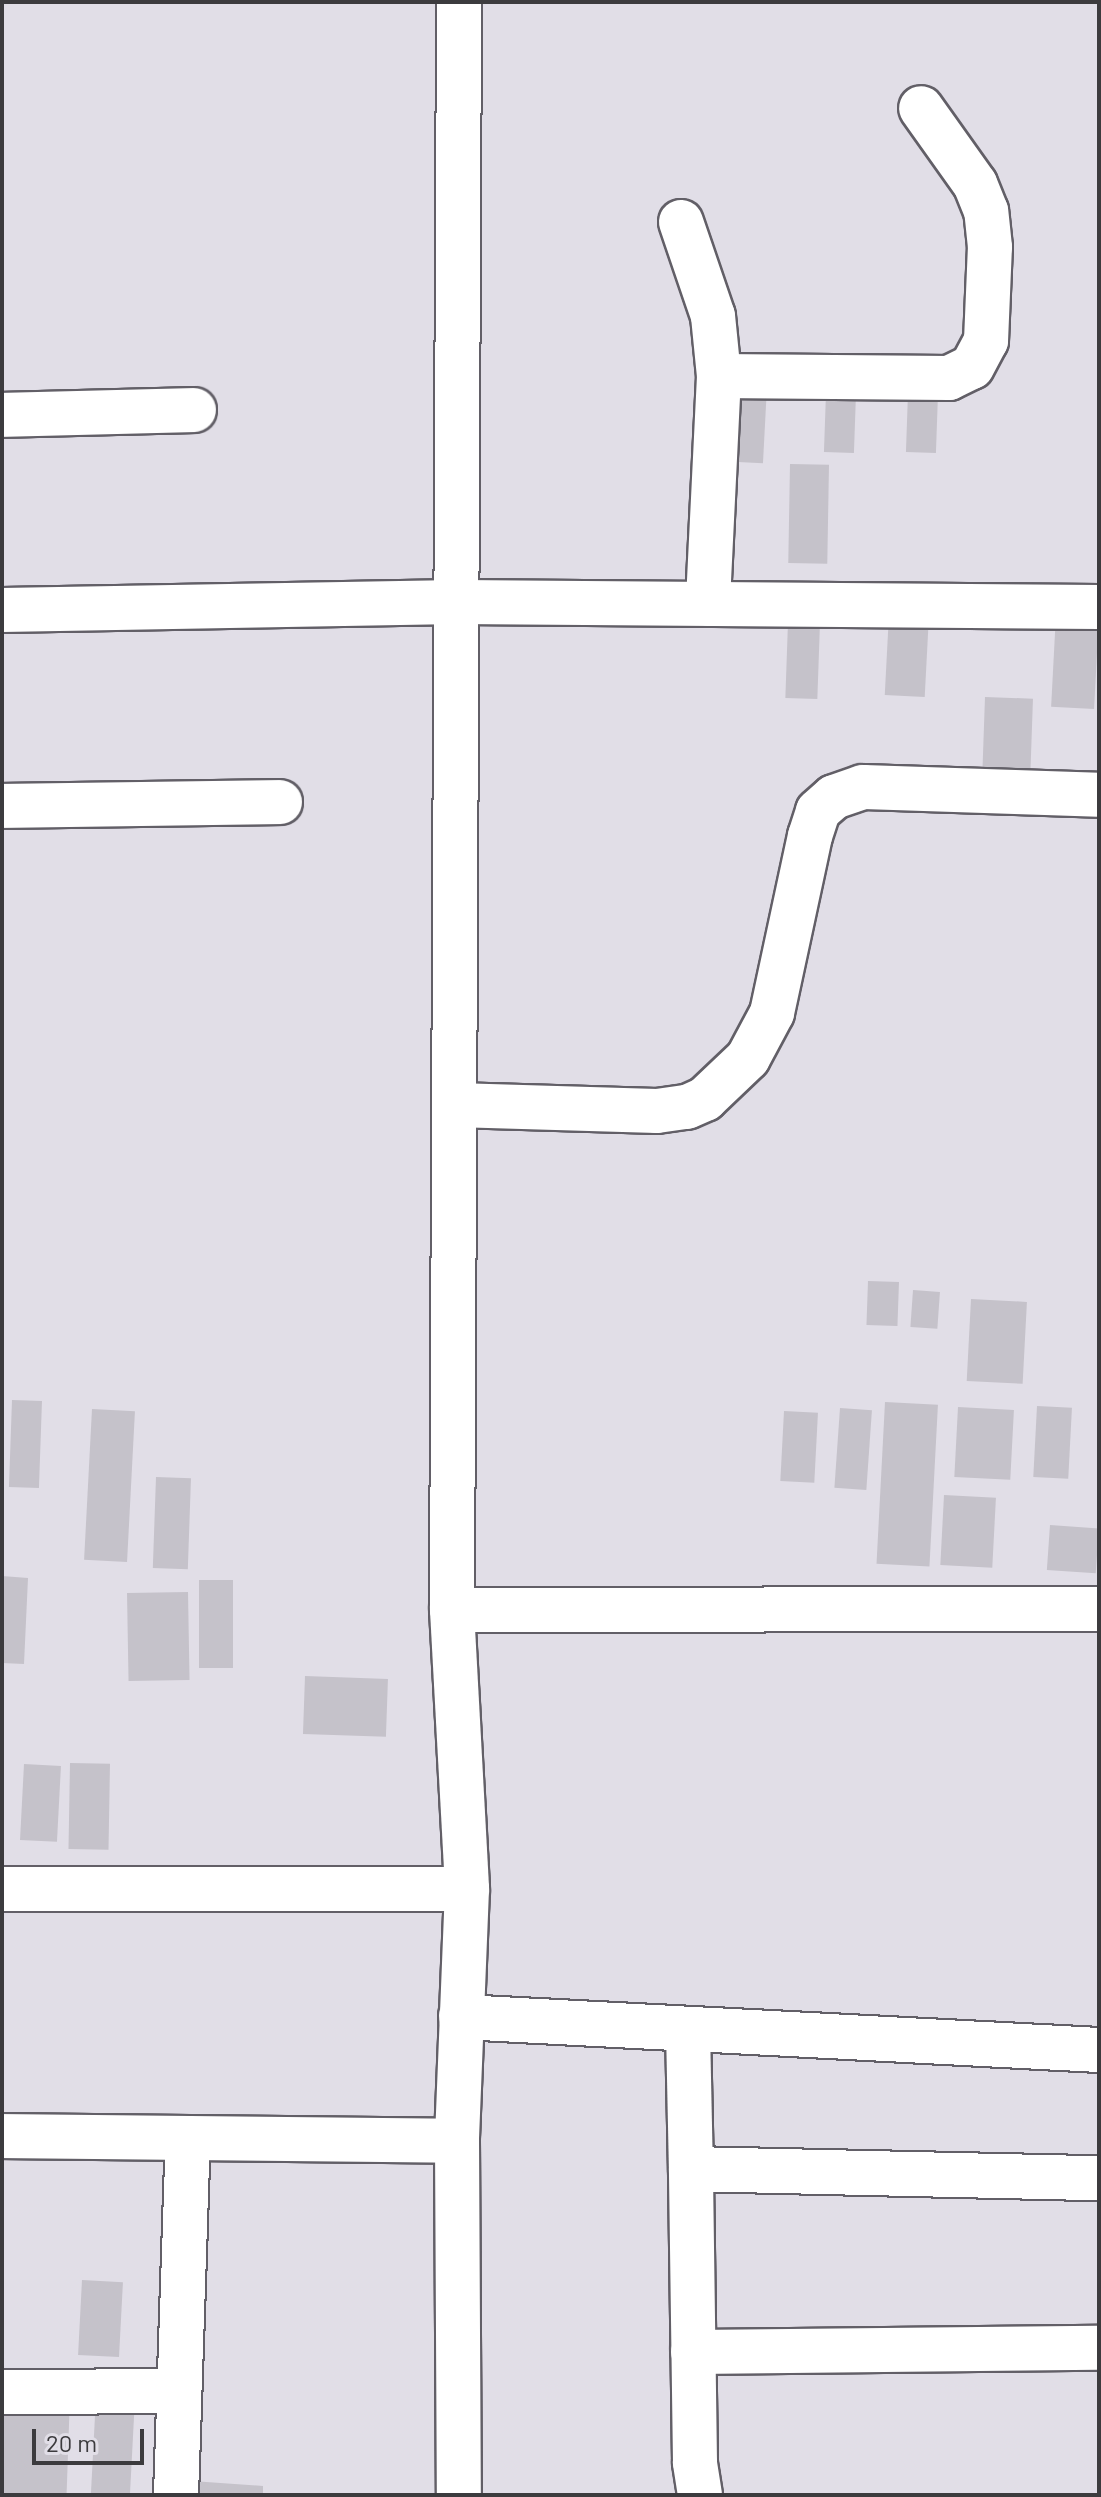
<!DOCTYPE html>
<html>
<head>
<meta charset="utf-8">
<style>
	body { margin:0 }
	#map { position:relative; width:1101px; height:2497px; overflow:hidden; background:#e1dee7; font-family:Barlow,sans-serif }
	div>[style] { position:absolute }
	.building>* { inset:0; background:#c5c2ca; transform-origin:0 0 }
	.roads { filter:drop-shadow(2px 0 #625f67) drop-shadow(-2px 0 #625f67) drop-shadow(0 2px #625f67) drop-shadow(0 -2px #625f67) }
	.minor>* { height:44px; margin:-22px; padding:0 22px; transform-origin:22px; border-radius:22px; background:#fff }
	span { translate:-50% -50%; white-space:nowrap; text-align:center; line-height:1.15; -webkit-text-stroke:6px #e1dee7; paint-order:stroke }
	.frame { position:absolute; inset:0; border:4px solid #3c3b3e; pointer-events:none }
	.scale { position:absolute; left:32px; top:2429px; width:112px; height:36px; box-sizing:border-box; border:4px solid #3c3b3e; border-top:0; padding-left:10px; font-size:24px; line-height:28px; white-space:nowrap; color:#3c3b3e; -webkit-text-stroke:6px #e1dee7; paint-order:stroke }
</style>
</head>
<body>
<div id="map">
	<div class="building">
		<div style="left:722px;top:385px;width:45px;height:76px;rotate:3deg"></div>
		<div style="left:826px;top:393px;width:30px;height:59px;rotate:2deg"></div>
		<div style="left:908px;top:393px;width:30px;height:59px;rotate:2deg"></div>
		<div style="left:790px;top:464px;width:39px;height:99px;rotate:1deg"></div>
		<div style="left:889px;top:614px;width:40px;height:81px;rotate:3deg"></div>
		<div style="left:1056px;top:614px;width:43px;height:93px;rotate:3deg"></div>
		<div style="left:788px;top:622px;width:32px;height:76px;rotate:2deg"></div>
		<div style="left:985px;top:697px;width:48px;height:78px;rotate:2deg"></div>
		<div style="left:868px;top:1281px;width:31px;height:44px;rotate:2deg"></div>
		<div style="left:913px;top:1290px;width:27px;height:37px;rotate:4deg"></div>
		<div style="left:971px;top:1299px;width:56px;height:82px;rotate:3deg"></div>
		<div style="left:12px;top:1400px;width:30px;height:87px;rotate:2deg"></div>
		<div style="left:885px;top:1402px;width:53px;height:162px;rotate:3deg"></div>
		<div style="left:1037px;top:1406px;width:35px;height:71px;rotate:3deg"></div>
		<div style="left:958px;top:1407px;width:56px;height:70px;rotate:3deg"></div>
		<div style="left:840px;top:1408px;width:32px;height:80px;rotate:4deg"></div>
		<div style="left:92px;top:1409px;width:43px;height:151px;rotate:3deg"></div>
		<div style="left:784px;top:1411px;width:34px;height:70px;rotate:3deg"></div>
		<div style="left:156px;top:1477px;width:35px;height:91px;rotate:2deg"></div>
		<div style="left:944px;top:1495px;width:52px;height:70px;rotate:3deg"></div>
		<div style="left:1050px;top:1525px;width:49px;height:45px;rotate:4deg"></div>
		<div style="clip-path:polygon(2px 1576px,28px 1578px,24px 1664px,2px 1663px)"></div>
		<div style="left:199px;top:1580px;width:34px;height:88px"></div>
		<div style="left:188px;top:1592px;width:88px;height:61px;rotate:89deg"></div>
		<div style="left:305px;top:1676px;width:83px;height:58px;rotate:2deg"></div>
		<div style="left:70px;top:1763px;width:40px;height:86px;rotate:1deg"></div>
		<div style="left:24px;top:1764px;width:37px;height:76px;rotate:3deg"></div>
		<div style="left:82px;top:2280px;width:41px;height:75px;rotate:3deg"></div>
		<div style="left:2px;top:2395px;width:68px;height:100px;rotate:2deg"></div>
		<div style="left:96px;top:2397px;width:39px;height:98px;rotate:3deg"></div>
		<div style="clip-path:polygon(192px 2481px,263px 2486px,263px 2495px,191px 2495px)"></div>
	</div>
	<div class="roads">
		<div class="minor">
			<div style="left:459px;top:2px;width:1608px;rotate:90.25deg"></div>
			<div style="left:452px;top:1610px;width:279px;rotate:86.9deg"></div>
			<div style="left:681px;top:222px;width:99px;rotate:71.2deg"></div>
			<div style="left:713px;top:316px;width:60px;rotate:84.3deg"></div>
			<div style="left:719px;top:376px;width:228px;rotate:92.8deg"></div>
			<div style="left:719px;top:376px;width:230px;rotate:0.5deg"></div>
			<div style="left:949px;top:378px;width:25px;rotate:-26deg"></div>
			<div style="left:972px;top:367px;width:30px;rotate:-62deg"></div>
			<div style="left:986px;top:341px;width:94px;rotate:-87.6deg"></div>
			<div style="left:990px;top:247px;width:36px;rotate:-96deg"></div>
			<div style="left:986px;top:211px;width:29px;rotate:-112deg"></div>
			<div style="left:975px;top:184px;width:93px;rotate:-125.4deg"></div>
			<div style="left:2px;top:415px;width:192px;rotate:-1.5deg"></div>
			<div style="left:2px;top:610px;width:455px;rotate:-1deg"></div>
			<div style="left:457px;top:602px;width:642px;rotate:0.45deg"></div>
			<div style="left:2px;top:806px;width:278px;rotate:-0.8deg"></div>
			<div style="left:455px;top:1105px;width:202px;rotate:1.7deg"></div>
			<div style="left:657px;top:1111px;width:30px;rotate:-8deg"></div>
			<div style="left:687px;top:1107px;width:20px;rotate:-24deg"></div>
			<div style="left:705px;top:1099px;width:59px;rotate:-43.6deg"></div>
			<div style="left:748px;top:1058px;width:51px;rotate:-61.9deg"></div>
			<div style="left:772px;top:1013px;width:181px;rotate:-77.9deg"></div>
			<div style="left:810px;top:836px;width:26px;rotate:-72deg"></div>
			<div style="left:818px;top:811px;width:21px;rotate:-41deg"></div>
			<div style="left:834px;top:797px;width:31px;rotate:-19deg"></div>
			<div style="left:863px;top:787px;width:236px;rotate:1.9deg"></div>
			<div style="left:452px;top:1610px;width:647px;rotate:-0.09deg"></div>
			<div style="left:2px;top:1889px;width:465px"></div>
			<div style="left:467px;top:1889px;width:252px;rotate:92.3deg"></div>
			<div style="left:457px;top:2141px;width:354px;rotate:89.7deg"></div>
			<div style="left:461px;top:2017px;width:639px;rotate:2.96deg"></div>
			<div style="left:688px;top:2030px;width:139px;rotate:88.8deg"></div>
			<div style="left:2px;top:2136px;width:455px;rotate:0.6deg"></div>
			<div style="left:693px;top:2352px;width:406px;rotate:-0.6deg"></div>
			<div style="left:2px;top:2392px;width:177px;rotate:-0.3deg"></div>
			<div style="left:176px;top:2495px;width:357px;rotate:-88.1deg"></div>
			<div style="left:700px;top:2495px;width:33px;rotate:-99deg"></div>
			<div style="left:695px;top:2462px;width:293px;rotate:-90.8deg"></div>
			<div style="left:691px;top:2169px;width:408px;rotate:1.3deg"></div>
		</div>
	</div>
	<div class="frame"></div>
	<div class="scale">20 m</div>
</div>
</body>
</html>
